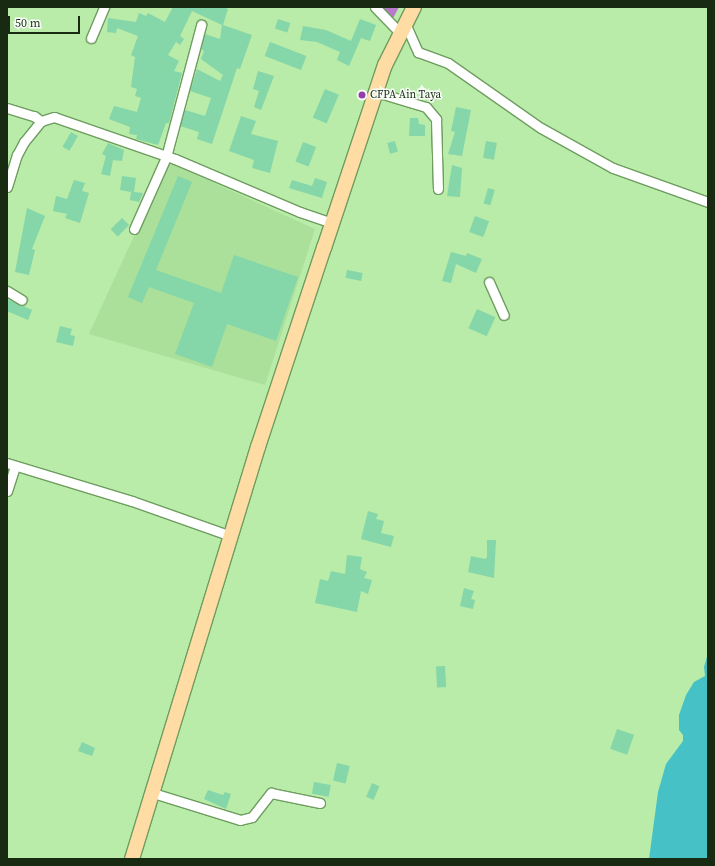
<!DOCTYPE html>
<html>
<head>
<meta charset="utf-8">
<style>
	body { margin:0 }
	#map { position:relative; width:715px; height:866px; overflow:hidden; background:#b9eba9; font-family:"Source Serif 4",serif }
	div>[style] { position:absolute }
	.built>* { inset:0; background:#aae099 }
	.forest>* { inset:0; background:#b87acb }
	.water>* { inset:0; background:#46c1c5 }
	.building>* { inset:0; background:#85d6a8; transform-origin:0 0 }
	.roads { filter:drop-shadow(1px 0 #6e9d5f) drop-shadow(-1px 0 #6e9d5f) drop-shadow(0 1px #6e9d5f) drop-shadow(0 -1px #6e9d5f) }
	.minor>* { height:9px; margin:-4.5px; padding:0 4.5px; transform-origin:4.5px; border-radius:4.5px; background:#fff }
	.primary>* { height:14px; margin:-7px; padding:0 7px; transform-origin:7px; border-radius:7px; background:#fedca4 }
	.dots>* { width:11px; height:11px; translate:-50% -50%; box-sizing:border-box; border:2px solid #f8fdf7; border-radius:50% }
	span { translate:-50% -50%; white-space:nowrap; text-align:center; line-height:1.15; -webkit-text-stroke:3px #f8fdf7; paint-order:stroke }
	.poi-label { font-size:11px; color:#182b12 }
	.left { translate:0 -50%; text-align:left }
	.frame { position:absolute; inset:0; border:8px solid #182b12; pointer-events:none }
	.scale { position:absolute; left:8px; top:16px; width:72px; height:18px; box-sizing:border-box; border:2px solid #182b12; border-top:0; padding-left:5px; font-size:12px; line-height:14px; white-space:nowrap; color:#182b12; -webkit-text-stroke:3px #f8fdf7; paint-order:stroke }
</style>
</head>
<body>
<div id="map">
	<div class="built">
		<div style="clip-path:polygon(168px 162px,315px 229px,265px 385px,89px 334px)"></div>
	</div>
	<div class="forest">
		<div style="clip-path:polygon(375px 7px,399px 7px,390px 24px)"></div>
	</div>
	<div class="water">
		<div style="clip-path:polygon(708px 653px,708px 859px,649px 859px,658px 792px,666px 764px,683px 741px,683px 735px,679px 730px,679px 715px,686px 695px,694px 682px,705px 676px,704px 667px)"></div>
	</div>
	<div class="building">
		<div style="clip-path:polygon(173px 7px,223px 7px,228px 9px,223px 25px,252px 35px,240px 69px,237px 68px,212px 144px,197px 139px,199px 132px,180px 126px,185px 110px,205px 116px,211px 98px,190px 91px,197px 69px,220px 81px,223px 75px,201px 59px,204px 51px,201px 49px,205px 34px,220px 39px,222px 25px,192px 11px,180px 36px,184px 39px,180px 45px,176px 42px,168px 55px,179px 61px,174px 71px,182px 73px,169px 123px,166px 123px,158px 145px,136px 139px,137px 135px,129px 134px,130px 127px,109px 119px,114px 106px,137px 112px,141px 98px,135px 96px,137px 89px,131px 87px,135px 57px,131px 55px,138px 36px,117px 28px,116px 33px,107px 32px,108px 18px,136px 22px,139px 13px,146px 16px,148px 13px,165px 22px)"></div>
		<div style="left:278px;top:19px;width:13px;height:10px;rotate:18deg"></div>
		<div style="clip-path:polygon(360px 19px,376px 25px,370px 41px,361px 38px,349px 66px,337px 60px,340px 52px,317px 42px,300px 40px,303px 26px,326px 30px,351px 41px)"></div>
		<div style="left:270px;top:42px;width:39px;height:15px;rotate:21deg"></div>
		<div style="clip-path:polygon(258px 71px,274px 76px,261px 110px,254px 107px,259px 91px,253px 89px)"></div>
		<div style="left:325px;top:89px;width:15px;height:31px;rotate:23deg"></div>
		<div style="clip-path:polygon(456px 107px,471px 110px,462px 156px,448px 154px,455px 132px,451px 131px)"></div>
		<div style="clip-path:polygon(241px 116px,256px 121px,251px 134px,278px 141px,270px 173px,252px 168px,254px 160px,229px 151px)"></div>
		<div style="clip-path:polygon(410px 118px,418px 118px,419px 124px,425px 125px,425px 136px,409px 136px)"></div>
		<div style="left:71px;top:132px;width:8px;height:17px;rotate:30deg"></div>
		<div style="left:395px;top:141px;width:11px;height:8px;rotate:75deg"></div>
		<div style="left:486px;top:141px;width:11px;height:17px;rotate:10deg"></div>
		<div style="left:303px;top:142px;width:14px;height:21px;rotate:21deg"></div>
		<div style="clip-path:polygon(108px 143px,124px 150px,122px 161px,113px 160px,110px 176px,101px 174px,106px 156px,102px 154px)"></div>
		<div style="clip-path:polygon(452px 165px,462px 168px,460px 197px,447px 196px)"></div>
		<div style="clip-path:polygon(122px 176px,136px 178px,134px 192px,143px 193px,139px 202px,130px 200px,131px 192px,120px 190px)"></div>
		<div style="clip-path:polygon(178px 176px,192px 182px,156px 270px,221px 293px,234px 255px,298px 277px,276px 341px,227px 324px,212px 367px,175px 354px,194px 303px,149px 287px,142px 303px,128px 297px)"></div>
		<div style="clip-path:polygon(315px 178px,327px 182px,322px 198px,289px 188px,292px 180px,312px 186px)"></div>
		<div style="clip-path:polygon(74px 180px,85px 183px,82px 191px,89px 193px,80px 223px,65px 218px,67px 214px,53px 211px,56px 196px,67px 199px)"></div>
		<div style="left:488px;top:188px;width:7px;height:16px;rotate:16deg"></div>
		<div style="clip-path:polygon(27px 208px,45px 216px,32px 249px,35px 250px,29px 275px,15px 272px)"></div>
		<div style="left:475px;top:216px;width:15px;height:17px;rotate:20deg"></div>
		<div style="left:122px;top:218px;width:10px;height:16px;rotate:45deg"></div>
		<div style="clip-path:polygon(451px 252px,466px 256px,467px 253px,482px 259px,476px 273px,456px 264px,451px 283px,442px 281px)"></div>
		<div style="left:347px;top:270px;width:16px;height:8px;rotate:11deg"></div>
		<div style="clip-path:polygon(7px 299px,32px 310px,28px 320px,7px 311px)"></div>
		<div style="left:477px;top:309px;width:20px;height:21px;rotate:24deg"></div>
		<div style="clip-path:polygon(60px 326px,72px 329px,70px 335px,75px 336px,73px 346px,56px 342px)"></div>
		<div style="clip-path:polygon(368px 511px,378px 514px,376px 519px,384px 521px,381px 533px,394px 536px,391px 547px,361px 539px)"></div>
		<div style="clip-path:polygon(487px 540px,496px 540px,494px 578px,468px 572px,471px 556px,485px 559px,487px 557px)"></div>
		<div style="clip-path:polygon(347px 555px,362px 557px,360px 569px,367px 572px,364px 578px,372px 580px,368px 594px,361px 591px,357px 612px,315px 603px,320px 579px,328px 581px,331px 571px,345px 574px)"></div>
		<div style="clip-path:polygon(464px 588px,474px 591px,471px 599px,475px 600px,473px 609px,460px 606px)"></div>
		<div style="left:445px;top:666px;width:21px;height:9px;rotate:87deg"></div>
		<div style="left:617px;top:729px;width:18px;height:21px;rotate:19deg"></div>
		<div style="clip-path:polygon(82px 742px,95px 748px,92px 756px,78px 751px)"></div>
		<div style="left:337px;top:763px;width:13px;height:18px;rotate:13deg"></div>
		<div style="left:314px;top:782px;width:17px;height:12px;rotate:10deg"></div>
		<div style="left:372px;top:783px;width:8px;height:15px;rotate:23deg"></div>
		<div style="clip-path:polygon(208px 790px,223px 795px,225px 792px,231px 794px,226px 809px,204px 799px)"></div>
	</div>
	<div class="roads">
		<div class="minor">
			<div style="left:375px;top:7px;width:36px;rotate:46deg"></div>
			<div style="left:405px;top:23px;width:32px;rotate:66deg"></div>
			<div style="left:418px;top:52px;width:32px;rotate:20deg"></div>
			<div style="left:448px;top:63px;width:113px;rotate:35deg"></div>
			<div style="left:541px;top:128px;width:82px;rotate:29.1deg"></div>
			<div style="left:613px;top:168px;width:101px;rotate:19.7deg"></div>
			<div style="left:91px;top:38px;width:34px;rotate:-67deg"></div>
			<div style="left:376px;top:92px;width:52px;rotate:16.7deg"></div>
			<div style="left:426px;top:107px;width:16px;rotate:50deg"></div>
			<div style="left:436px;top:119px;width:70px;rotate:88.4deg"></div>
			<div style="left:7px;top:108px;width:28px;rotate:17deg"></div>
			<div style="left:34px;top:116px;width:9px;rotate:36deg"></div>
			<div style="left:7px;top:187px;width:34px;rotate:-73deg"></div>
			<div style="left:17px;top:155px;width:15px;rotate:-62deg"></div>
			<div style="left:24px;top:142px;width:27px;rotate:-51deg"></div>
			<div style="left:41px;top:121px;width:14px;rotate:-17deg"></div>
			<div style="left:54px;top:117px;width:128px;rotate:19.1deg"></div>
			<div style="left:175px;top:159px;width:136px;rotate:23deg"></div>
			<div style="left:300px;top:212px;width:34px;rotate:19deg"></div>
			<div style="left:134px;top:229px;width:79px;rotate:-66deg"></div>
			<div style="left:166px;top:157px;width:137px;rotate:-75.1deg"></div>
			<div style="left:489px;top:282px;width:36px;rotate:66deg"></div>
			<div style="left:7px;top:291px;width:17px;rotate:31deg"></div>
			<div style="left:7px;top:463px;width:131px;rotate:16.9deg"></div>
			<div style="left:132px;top:501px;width:105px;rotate:19.5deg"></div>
			<div style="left:7px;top:491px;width:25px;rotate:-72deg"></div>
			<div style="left:153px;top:793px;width:91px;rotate:17.2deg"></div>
			<div style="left:240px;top:820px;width:12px;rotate:-14deg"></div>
			<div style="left:252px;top:817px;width:31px;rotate:-52deg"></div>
			<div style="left:271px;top:793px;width:50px;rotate:11.5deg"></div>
		</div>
		<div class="primary">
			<div style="left:132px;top:859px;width:431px;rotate:-73deg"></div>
			<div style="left:258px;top:447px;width:210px;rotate:-71.7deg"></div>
			<div style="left:324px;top:248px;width:193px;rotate:-71.6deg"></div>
			<div style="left:385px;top:65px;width:65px;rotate:-63.4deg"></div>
		</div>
	</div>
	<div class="dots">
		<div style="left:362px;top:95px;background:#943eab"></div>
	</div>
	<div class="poi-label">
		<span class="left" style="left:370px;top:95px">CFPA Ain Taya</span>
	</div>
	<div class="frame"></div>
	<div class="scale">50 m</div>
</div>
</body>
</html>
